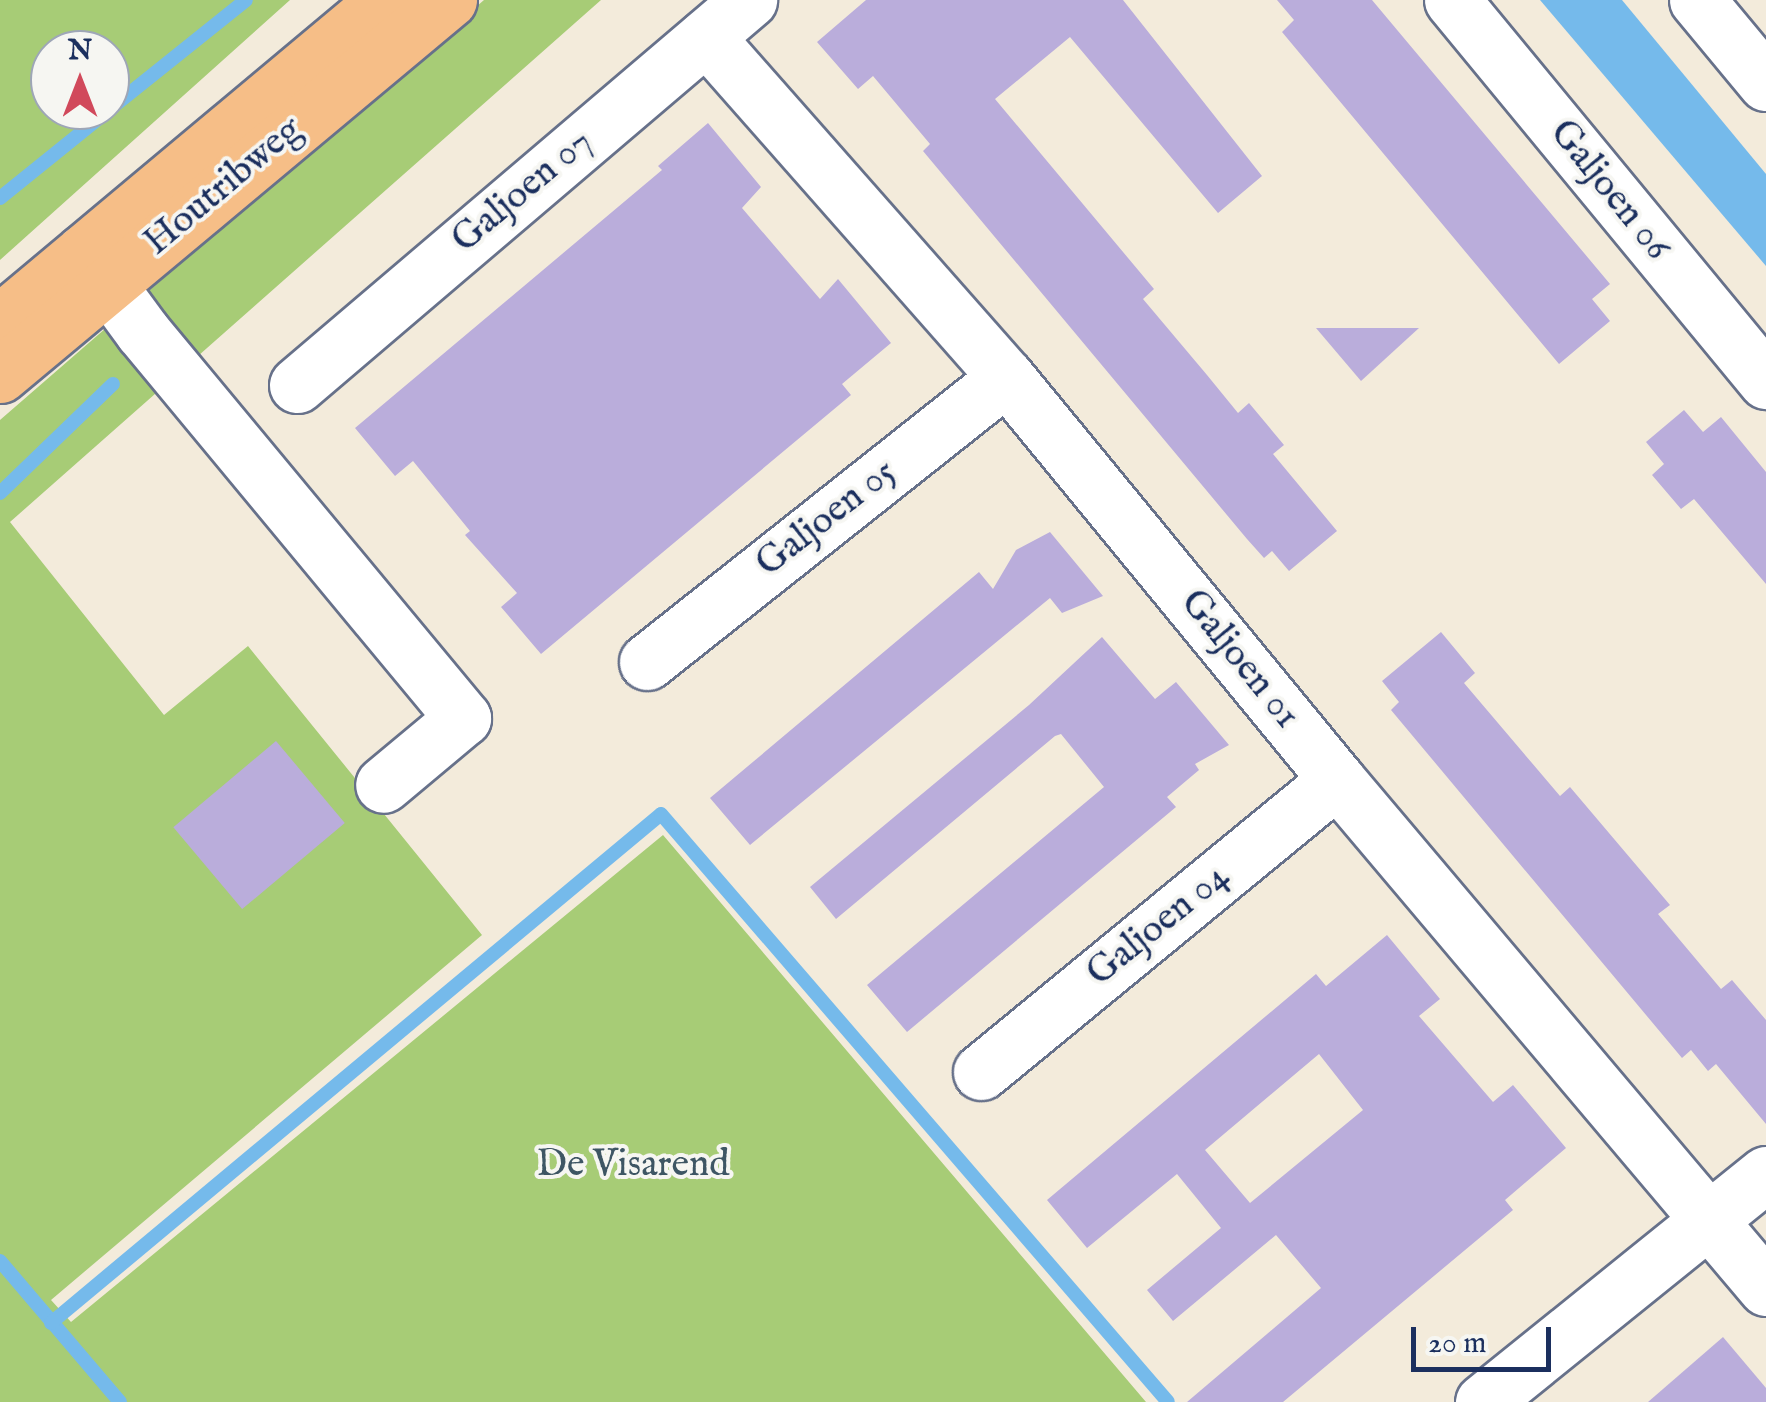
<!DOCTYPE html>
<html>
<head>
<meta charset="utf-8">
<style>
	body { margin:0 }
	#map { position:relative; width:1766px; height:1402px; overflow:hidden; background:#f3ebdb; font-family:"IM FELL English",serif }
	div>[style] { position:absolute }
	.green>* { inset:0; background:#a7cc76 }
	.water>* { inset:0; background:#75baeb }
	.stream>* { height:14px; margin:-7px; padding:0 7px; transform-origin:7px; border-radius:7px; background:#75baeb }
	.building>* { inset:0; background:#baaddb; transform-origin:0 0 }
	.roads { filter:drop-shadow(2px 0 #67718a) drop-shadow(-2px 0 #67718a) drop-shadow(0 2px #67718a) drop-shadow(0 -2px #67718a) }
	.minor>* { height:55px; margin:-27.5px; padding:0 27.5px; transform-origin:27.5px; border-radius:27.5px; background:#fff }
	.major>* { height:55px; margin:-27.5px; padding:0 27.5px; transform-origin:27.5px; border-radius:27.5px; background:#f6be87 }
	span { translate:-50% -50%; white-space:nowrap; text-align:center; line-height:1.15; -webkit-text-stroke:8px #f6f6f2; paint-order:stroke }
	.street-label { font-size:38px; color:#1b2f5e }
	.park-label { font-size:38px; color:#3e5664 }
	.north { position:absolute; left:30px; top:30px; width:100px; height:100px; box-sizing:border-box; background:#f6f6f2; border:2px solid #9ea6b7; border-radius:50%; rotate:0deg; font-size:28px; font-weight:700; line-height:40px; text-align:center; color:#1b2f5e }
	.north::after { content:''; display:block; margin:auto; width:35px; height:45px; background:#d1495b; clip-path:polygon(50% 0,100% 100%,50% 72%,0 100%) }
	.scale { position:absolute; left:1411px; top:1327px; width:140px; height:45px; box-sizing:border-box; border:5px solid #1b2f5e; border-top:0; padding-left:12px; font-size:30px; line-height:35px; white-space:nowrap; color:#1b2f5e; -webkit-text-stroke:8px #f6f6f2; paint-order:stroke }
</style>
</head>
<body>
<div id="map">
	<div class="green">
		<div style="clip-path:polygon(evenodd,0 0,290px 0,0 260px,0 0,50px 50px,110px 50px,110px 110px,50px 110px,50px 50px)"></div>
		<div style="clip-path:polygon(484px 0,601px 0,10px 522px,164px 715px,248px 646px,482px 935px,51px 1300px,71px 1322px,663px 835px,1146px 1402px,0 1402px,0 420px)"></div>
	</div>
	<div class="water">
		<div style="clip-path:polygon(1540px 0,1622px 0,1766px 174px,1766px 266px)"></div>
	</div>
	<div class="stream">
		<div style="left:110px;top:109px;width:174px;rotate:-38.7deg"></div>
		<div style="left:0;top:198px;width:140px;rotate:-38.9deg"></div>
		<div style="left:0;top:493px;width:157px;rotate:-44deg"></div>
		<div style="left:0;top:1261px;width:185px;rotate:49.6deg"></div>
		<div style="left:51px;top:1323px;width:794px;rotate:-39.84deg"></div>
		<div style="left:661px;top:814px;width:776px;rotate:49.23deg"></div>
	</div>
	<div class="building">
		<div style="clip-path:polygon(866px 0,1123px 0,1262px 176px,1218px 213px,1070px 37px,995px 99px,1154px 289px,1143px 299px,1207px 375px,1238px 413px,1249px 403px,1284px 445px,1273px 454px,1337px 531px,1289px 571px,1272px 551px,1264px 558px,1247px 539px,923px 151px,930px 144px,873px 76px,858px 89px,817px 42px)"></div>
		<div style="clip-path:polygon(1277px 0,1372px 0,1610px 284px,1592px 299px,1610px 321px,1559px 364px,1282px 32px,1294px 20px)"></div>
		<div style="clip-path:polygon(708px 123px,761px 187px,742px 208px,820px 299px,838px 279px,891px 343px,842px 384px,851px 395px,541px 654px,501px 607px,517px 593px,465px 535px,470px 531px,413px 461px,395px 476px,355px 428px,662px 170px,658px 166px)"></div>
		<div style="clip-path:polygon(1316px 328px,1419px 328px,1361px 381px)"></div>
		<div style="clip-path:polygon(1684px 410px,1703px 432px,1721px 417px,1766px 472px,1766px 584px,1694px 499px,1681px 509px,1652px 475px,1664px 464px,1646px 442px)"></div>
		<div style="clip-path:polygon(1050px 532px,1103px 596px,1062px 613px,1050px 598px,750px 845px,710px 798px,979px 572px,993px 589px,1016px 550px)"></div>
		<div style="clip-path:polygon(1441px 632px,1475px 673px,1464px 683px,1560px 796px,1570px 787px,1670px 905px,1658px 914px,1721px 989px,1732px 980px,1766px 1020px,1766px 1124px,1716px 1064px,1708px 1071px,1691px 1050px,1682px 1058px,1391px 710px,1399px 702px,1382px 681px)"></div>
		<div style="clip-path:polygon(1102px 637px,1155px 699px,1176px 682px,1229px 745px,1195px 764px,1199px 770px,1167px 797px,1176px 807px,907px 1032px,867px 985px,1104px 787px,1061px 734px,1055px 736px,836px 919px,810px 887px,1029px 705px)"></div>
		<div style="left:276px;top:741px;width:107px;height:134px;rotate:50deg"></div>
		<div style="clip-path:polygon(evenodd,1387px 935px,1440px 999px,1419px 1016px,1493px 1102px,1513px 1085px,1566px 1148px,1505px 1200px,1513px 1210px,1283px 1402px,1187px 1402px,1321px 1288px,1276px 1235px,1173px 1321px,1147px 1290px,1221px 1228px,1177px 1174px,1087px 1248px,1047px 1200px,1316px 974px,1326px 986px,1387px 935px,1319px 1054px,1363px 1110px,1250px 1203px,1205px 1150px,1319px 1054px)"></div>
		<div style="clip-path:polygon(1723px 1337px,1766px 1388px,1766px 1402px,1648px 1402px)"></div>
	</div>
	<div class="roads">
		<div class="minor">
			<div style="left:1452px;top:0;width:494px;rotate:50.5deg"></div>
			<div style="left:1697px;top:0;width:108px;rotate:50.3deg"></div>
			<div style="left:706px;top:37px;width:453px;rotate:48.6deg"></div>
			<div style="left:1006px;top:377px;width:522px;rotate:50.6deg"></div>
			<div style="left:1337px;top:780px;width:665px;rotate:49.82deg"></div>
			<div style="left:84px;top:252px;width:98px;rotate:53.7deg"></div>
			<div style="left:142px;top:331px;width:503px;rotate:50.33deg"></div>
			<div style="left:463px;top:718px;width:104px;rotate:140.1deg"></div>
			<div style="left:297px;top:385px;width:594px;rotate:-40.42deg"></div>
			<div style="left:647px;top:662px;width:458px;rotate:-38.4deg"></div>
			<div style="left:981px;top:1072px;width:460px;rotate:-39.4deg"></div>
			<div style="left:1483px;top:1402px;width:363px;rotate:-38.9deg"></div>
		</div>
		<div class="major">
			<div style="left:0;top:322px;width:502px;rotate:-39.91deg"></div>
			<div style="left:0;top:375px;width:585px;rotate:-39.87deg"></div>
		</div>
	</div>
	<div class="street-label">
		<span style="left:224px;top:187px;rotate:-40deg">Houtribweg</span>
		<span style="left:1609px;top:191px;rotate:51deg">Galjoen 06</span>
		<span style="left:523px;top:192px;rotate:-40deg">Galjoen 07</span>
		<span style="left:827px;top:519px;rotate:-38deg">Galjoen 05</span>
		<span style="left:1239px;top:660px;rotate:51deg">Galjoen 01</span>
		<span style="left:1159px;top:926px;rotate:-39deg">Galjoen 04</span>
	</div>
	<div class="park-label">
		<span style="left:633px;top:1166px">De Visarend</span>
	</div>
	<div class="north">N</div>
	<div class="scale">20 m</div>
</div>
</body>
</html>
